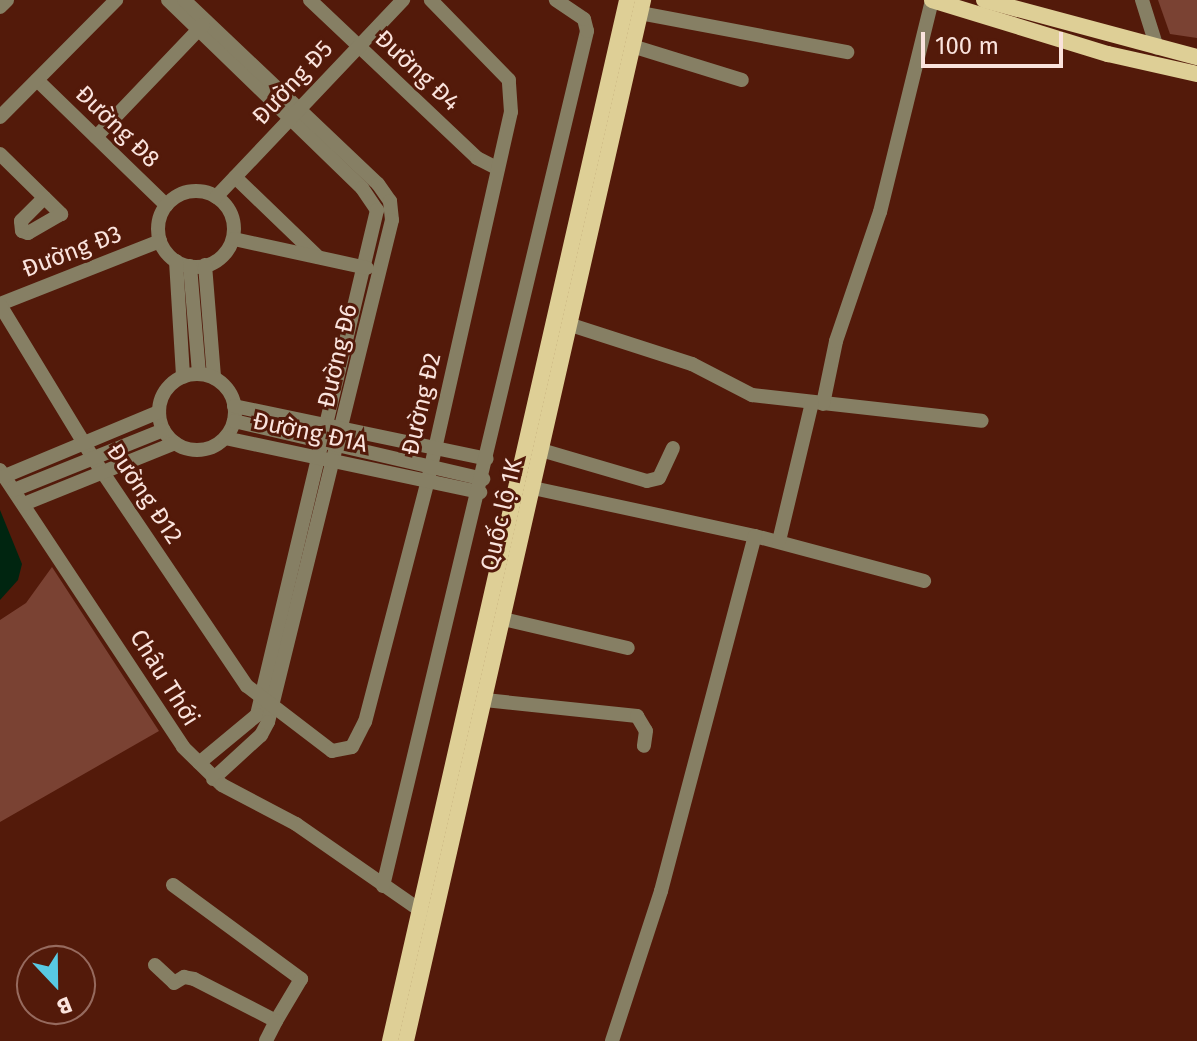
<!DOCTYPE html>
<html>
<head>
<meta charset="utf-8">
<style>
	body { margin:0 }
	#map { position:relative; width:1197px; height:1041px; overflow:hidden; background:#531a0a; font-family:"Fira Sans",sans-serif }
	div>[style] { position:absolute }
	.green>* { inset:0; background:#7a4233 }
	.water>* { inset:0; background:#002510 }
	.minor>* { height:14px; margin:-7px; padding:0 7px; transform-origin:7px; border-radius:7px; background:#867f64 }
	.minor>.ring { margin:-7px; padding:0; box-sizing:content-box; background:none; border:14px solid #867f64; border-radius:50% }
	.major>* { height:16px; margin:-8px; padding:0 8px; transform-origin:8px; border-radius:8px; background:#decf96 }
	span { translate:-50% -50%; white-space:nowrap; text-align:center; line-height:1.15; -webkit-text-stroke:6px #531a0a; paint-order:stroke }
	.street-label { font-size:24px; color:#fae3dd }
	.north { position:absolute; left:16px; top:945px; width:80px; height:80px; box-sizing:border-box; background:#531a0a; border:2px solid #966a5e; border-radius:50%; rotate:158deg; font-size:22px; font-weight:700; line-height:32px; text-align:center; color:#fae3dd }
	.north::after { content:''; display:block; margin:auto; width:28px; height:36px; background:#58c9e3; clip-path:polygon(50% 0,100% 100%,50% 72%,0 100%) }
	.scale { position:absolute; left:921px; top:32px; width:142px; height:36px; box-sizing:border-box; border:4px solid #fae3dd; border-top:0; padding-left:10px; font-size:24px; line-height:28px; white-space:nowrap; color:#fae3dd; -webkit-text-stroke:6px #531a0a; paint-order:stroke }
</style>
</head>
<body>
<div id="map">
	<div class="green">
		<div style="clip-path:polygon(1158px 0,1197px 0,1197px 38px,1170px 34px)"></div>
		<div style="clip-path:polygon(52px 567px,159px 731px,0 822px,0 620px,26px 603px)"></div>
	</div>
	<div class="water">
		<div style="clip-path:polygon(0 510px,22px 564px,18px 580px,0 600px)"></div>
	</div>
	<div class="minor">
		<div style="left:168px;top:0;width:270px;rotate:44.1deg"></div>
		<div style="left:362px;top:188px;width:27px;rotate:56deg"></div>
		<div style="left:377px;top:210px;width:519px;rotate:103.37deg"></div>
		<div style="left:257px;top:715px;width:75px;rotate:140.4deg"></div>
		<div style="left:184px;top:0;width:267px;rotate:43.5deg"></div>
		<div style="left:378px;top:184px;width:21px;rotate:55deg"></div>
		<div style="left:390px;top:201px;width:19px;rotate:84deg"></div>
		<div style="left:392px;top:220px;width:517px;rotate:103.87deg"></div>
		<div style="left:268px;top:722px;width:15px;rotate:118deg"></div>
		<div style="left:261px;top:735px;width:65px;rotate:137.5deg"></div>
		<div style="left:310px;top:0;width:230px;rotate:43.4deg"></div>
		<div style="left:477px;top:158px;width:22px;rotate:27deg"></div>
		<div style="left:1142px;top:0;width:50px;rotate:72.6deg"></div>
		<div style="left:0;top:7px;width:10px;rotate:-45deg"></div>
		<div style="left:640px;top:13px;width:211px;rotate:10.7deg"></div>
		<div style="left:632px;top:46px;width:115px;rotate:17.2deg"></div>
		<div style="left:37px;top:80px;width:180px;rotate:44.1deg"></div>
		<div style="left:0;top:117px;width:165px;rotate:-45.2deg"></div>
		<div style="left:96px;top:137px;width:155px;rotate:-46.3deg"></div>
		<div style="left:0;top:154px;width:86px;rotate:44.5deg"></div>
		<div style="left:61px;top:214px;width:38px;rotate:150deg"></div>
		<div style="left:28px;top:233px;width:6px;rotate:-162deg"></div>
		<div style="left:22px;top:231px;width:10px;rotate:-96deg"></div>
		<div style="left:21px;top:221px;width:33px;rotate:-45deg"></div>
		<div style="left:235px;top:177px;width:115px;rotate:43.9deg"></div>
		<div class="ring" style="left:158px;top:191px;width:62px;height:62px"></div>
		<div style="left:216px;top:197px;width:272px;rotate:-46.5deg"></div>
		<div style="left:234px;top:239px;width:136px;rotate:12.3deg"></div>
		<div style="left:176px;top:261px;width:116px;rotate:86.5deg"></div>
		<div style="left:205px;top:265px;width:113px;rotate:85.4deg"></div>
		<div style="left:190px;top:266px;width:108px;rotate:85.2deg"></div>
		<div style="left:0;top:304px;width:172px;rotate:-21.5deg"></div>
		<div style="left:0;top:305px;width:179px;rotate:58.7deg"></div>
		<div style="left:93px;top:458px;width:275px;rotate:56deg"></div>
		<div style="left:247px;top:686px;width:107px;rotate:37.4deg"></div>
		<div style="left:332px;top:751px;width:20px;rotate:-11deg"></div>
		<div style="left:352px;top:747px;width:28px;rotate:-63deg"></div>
		<div style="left:365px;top:722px;width:250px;rotate:-75.4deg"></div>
		<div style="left:428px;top:480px;width:377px;rotate:-77.3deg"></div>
		<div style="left:511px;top:112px;width:32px;rotate:-94deg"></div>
		<div style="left:509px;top:80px;width:112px;rotate:-134.3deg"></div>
		<div style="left:571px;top:325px;width:127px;rotate:17.9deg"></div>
		<div style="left:692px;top:364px;width:68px;rotate:27.3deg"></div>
		<div style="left:752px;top:395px;width:231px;rotate:6.4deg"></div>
		<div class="ring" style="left:159px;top:374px;width:62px;height:62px"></div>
		<div style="left:823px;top:404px;width:64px;rotate:-78.3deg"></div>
		<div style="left:836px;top:341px;width:136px;rotate:-71.2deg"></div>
		<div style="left:880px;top:212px;width:218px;rotate:-76.2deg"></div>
		<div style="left:234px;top:406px;width:258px;rotate:11.8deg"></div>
		<div style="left:234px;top:421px;width:256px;rotate:13.1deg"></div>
		<div style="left:225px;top:438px;width:261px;rotate:12deg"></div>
		<div style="left:541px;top:450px;width:110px;rotate:16.3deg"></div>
		<div style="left:647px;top:481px;width:12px;rotate:-14deg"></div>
		<div style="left:659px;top:478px;width:33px;rotate:-65deg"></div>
		<div style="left:0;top:470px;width:332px;rotate:56.5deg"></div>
		<div style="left:183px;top:747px;width:54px;rotate:44.3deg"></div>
		<div style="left:222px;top:785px;width:84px;rotate:27.8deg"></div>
		<div style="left:296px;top:824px;width:160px;rotate:34.8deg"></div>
		<div style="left:5px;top:476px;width:167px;rotate:-22.6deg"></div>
		<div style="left:533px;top:488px;width:227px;rotate:12.2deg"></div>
		<div style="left:755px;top:536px;width:175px;rotate:14.9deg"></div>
		<div style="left:14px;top:490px;width:161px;rotate:-21.9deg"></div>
		<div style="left:24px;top:504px;width:163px;rotate:-22deg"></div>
		<div style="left:779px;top:541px;width:142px;rotate:-76.6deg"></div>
		<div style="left:503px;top:619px;width:128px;rotate:13.1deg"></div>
		<div style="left:485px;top:700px;width:153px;rotate:6deg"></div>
		<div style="left:637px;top:716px;width:17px;rotate:59deg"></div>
		<div style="left:646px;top:731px;width:15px;rotate:98deg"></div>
		<div style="left:173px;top:885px;width:159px;rotate:36.3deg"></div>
		<div style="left:301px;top:979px;width:49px;rotate:120.8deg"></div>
		<div style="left:383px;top:886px;width:879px;rotate:-76.58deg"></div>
		<div style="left:587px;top:31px;width:12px;rotate:-104deg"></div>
		<div style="left:584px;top:19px;width:34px;rotate:-146deg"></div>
		<div style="left:155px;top:965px;width:26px;rotate:43deg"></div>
		<div style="left:174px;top:983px;width:12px;rotate:-31deg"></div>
		<div style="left:184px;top:977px;width:10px;rotate:11deg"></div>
		<div style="left:194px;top:979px;width:92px;rotate:27.1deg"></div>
		<div style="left:276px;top:1021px;width:22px;rotate:117deg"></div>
		<div style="left:612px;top:1041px;width:158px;rotate:-71.9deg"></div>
		<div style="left:661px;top:891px;width:367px;rotate:-75.2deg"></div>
	</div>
	<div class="major">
		<div style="left:932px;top:0;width:184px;rotate:17.1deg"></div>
		<div style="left:1108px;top:54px;width:91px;rotate:12.7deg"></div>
		<div style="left:984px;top:0;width:220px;rotate:15deg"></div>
		<div style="left:390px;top:1041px;width:1068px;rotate:-77.17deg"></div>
		<div style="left:406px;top:1041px;width:1068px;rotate:-77.17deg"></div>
	</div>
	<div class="street-label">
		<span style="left:417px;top:71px;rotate:43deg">Đường Đ4</span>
		<span style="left:293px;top:83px;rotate:-47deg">Đường Đ5</span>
		<span style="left:117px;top:127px;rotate:44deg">Đường Đ8</span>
		<span style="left:72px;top:252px;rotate:-21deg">Đường Đ3</span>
		<span style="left:338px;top:356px;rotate:-77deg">Đường Đ6</span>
		<span style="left:422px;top:404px;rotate:-77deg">Đường Đ2</span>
		<span style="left:310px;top:433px;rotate:12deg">Đường Đ1A</span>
		<span style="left:144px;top:494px;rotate:56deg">Đường Đ12</span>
		<span style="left:502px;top:515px;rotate:-77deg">Quốc lộ 1K</span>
		<span style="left:164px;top:678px;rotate:58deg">Châu Thới</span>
	</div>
	<div class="north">B</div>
	<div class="scale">100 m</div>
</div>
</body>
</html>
